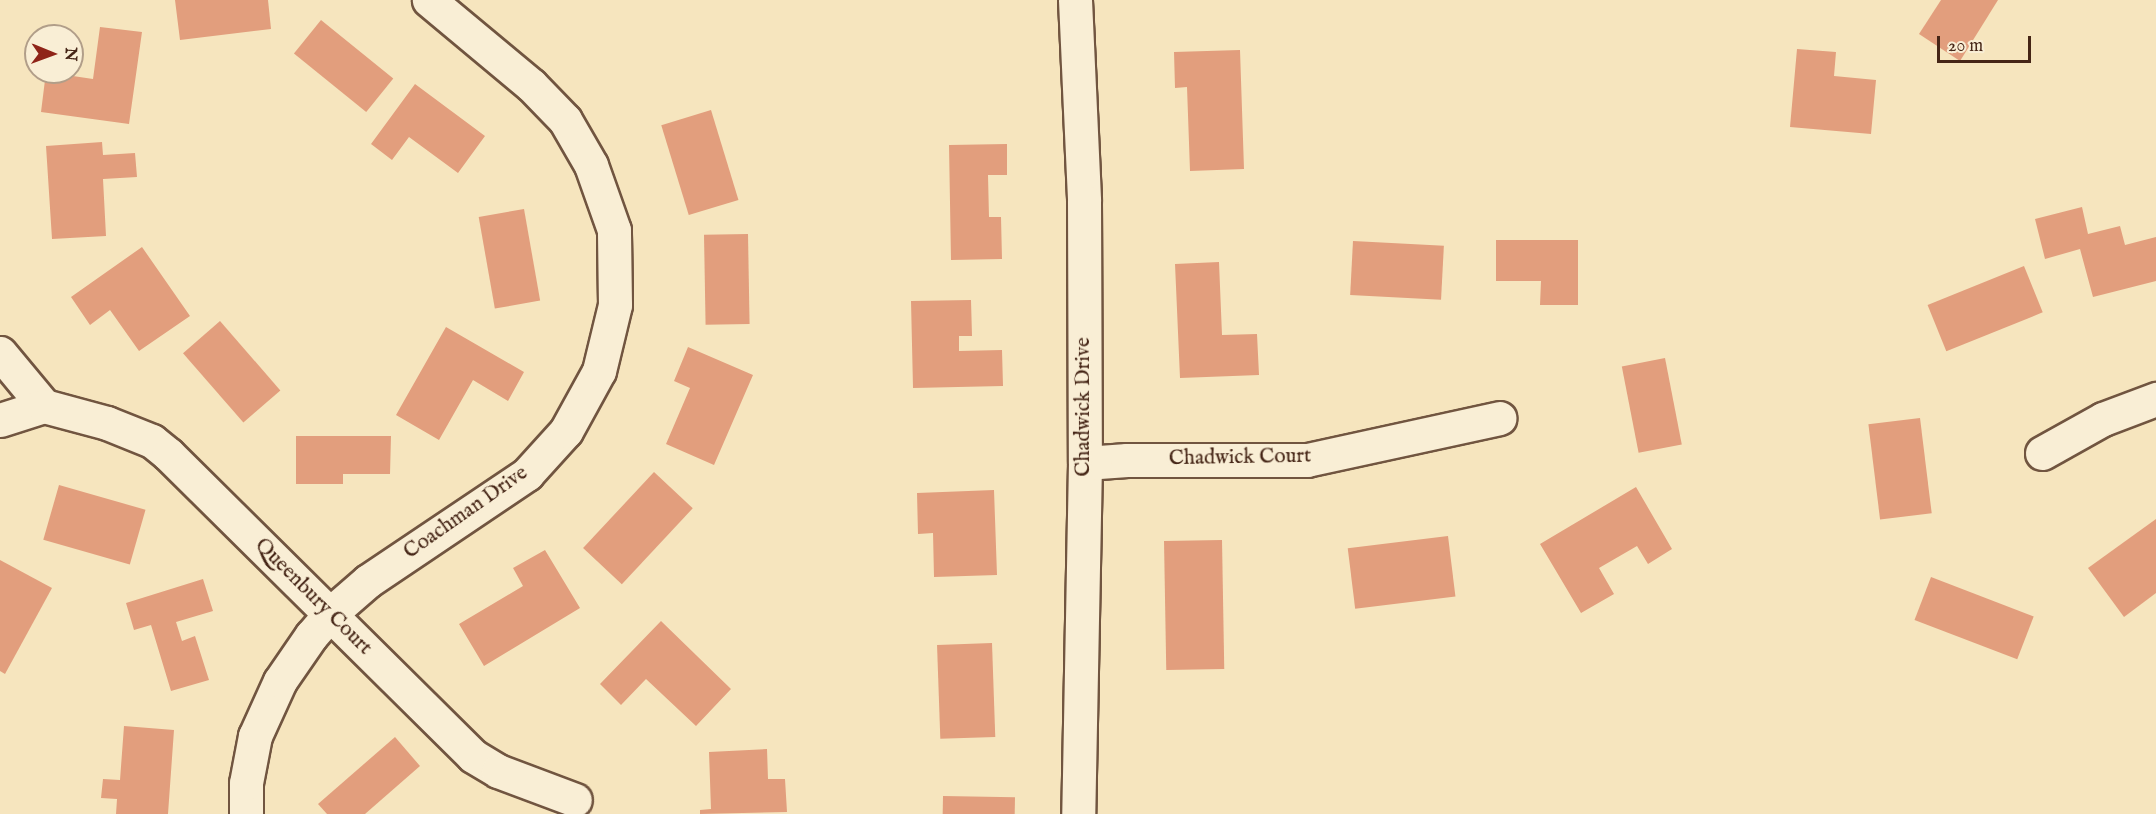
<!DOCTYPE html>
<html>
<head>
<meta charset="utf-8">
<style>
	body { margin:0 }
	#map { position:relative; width:2156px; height:814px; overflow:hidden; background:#f6e5be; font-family:"IM FELL English",serif }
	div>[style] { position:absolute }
	.building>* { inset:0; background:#e29e7d; transform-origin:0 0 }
	.roads { filter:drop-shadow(2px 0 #715540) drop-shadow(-2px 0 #715540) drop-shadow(0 2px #715540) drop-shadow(0 -2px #715540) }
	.minor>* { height:33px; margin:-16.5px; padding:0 16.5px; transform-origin:16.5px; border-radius:16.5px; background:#f9eed5 }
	span { translate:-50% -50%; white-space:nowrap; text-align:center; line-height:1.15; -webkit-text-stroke:5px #f9eed5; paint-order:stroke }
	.street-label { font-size:21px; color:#452516 }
	.north { position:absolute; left:24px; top:24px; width:60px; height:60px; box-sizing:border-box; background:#f9eed5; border:2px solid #b19e89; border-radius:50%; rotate:91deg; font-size:16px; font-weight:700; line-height:24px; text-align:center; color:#452516 }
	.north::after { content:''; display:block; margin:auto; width:21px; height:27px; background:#8f2418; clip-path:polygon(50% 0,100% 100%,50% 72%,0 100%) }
	.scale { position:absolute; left:1937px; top:36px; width:94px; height:27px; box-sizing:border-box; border:3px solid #452516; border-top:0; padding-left:8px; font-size:18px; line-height:21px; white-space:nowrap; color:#452516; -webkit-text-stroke:4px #f9eed5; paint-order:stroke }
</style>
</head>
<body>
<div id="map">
	<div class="building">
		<div style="clip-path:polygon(175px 0,268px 0,271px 29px,180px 40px)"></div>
		<div style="clip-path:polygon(1941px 0,1998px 0,1960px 61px,1919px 34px)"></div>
		<div style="left:321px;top:20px;width:93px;height:43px;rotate:39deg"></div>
		<div style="clip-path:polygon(100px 27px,142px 32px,129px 124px,41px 112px,46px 72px,93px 79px)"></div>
		<div style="clip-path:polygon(1797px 49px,1836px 52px,1834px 76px,1876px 80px,1871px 134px,1790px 127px)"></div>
		<div style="clip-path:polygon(1240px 50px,1244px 169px,1190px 171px,1187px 87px,1175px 88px,1174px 52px)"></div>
		<div style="clip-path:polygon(415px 84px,485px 136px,458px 173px,409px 137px,392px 160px,371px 144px)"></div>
		<div style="left:711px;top:110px;width:94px;height:52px;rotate:73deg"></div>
		<div style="clip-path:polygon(102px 142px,103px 155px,135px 153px,137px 177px,103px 179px,106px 236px,52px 239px,46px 146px)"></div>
		<div style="clip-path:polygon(1007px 144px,1007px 175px,988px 175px,989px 217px,1001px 217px,1002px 259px,951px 260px,949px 145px)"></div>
		<div style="clip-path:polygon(2082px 207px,2088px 234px,2120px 226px,2125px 245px,2156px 237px,2156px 281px,2093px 297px,2080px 249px,2045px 259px,2035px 219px)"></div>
		<div style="left:524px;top:209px;width:93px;height:46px;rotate:80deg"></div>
		<div style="left:748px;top:234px;width:90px;height:44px;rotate:89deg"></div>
		<div style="clip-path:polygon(1496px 240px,1578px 240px,1578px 305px,1540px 305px,1541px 281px,1496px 281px)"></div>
		<div style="left:1353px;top:241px;width:91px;height:54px;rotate:3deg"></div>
		<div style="clip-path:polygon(142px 247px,190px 316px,139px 351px,110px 310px,90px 325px,71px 297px)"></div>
		<div style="clip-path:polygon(1219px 262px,1222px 335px,1257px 334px,1259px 375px,1180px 378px,1175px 264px)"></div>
		<div style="left:2024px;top:266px;width:50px;height:104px;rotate:68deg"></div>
		<div style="clip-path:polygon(971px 300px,972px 336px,959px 336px,959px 351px,1002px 350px,1003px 386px,913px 388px,911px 301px)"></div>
		<div style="left:220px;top:321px;width:92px;height:49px;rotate:49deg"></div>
		<div style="clip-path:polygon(446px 327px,524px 372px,508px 401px,473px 380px,439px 440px,396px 415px)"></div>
		<div style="clip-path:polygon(688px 347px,753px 375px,714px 465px,666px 444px,690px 388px,674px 381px)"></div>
		<div style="left:1665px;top:358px;width:88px;height:44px;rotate:79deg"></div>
		<div style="left:1920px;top:418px;width:96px;height:52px;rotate:83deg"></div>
		<div style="clip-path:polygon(296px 436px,391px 436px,390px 474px,343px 474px,343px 484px,296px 484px)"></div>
		<div style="left:654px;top:472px;width:53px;height:104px;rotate:43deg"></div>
		<div style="left:59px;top:485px;width:90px;height:57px;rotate:16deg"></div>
		<div style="clip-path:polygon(1636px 487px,1672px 549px,1648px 564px,1637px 546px,1599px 568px,1614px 594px,1581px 613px,1540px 544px)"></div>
		<div style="clip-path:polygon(994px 490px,997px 575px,934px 577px,933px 533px,918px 534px,917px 493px)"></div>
		<div style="clip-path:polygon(2156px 519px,2156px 593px,2124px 617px,2088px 568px)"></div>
		<div style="left:1448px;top:536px;width:61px;height:101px;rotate:83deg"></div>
		<div style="left:1222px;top:540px;width:129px;height:58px;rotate:89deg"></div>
		<div style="clip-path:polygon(545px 550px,580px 608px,484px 666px,459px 624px,523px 586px,513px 568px)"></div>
		<div style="clip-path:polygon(0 560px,52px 588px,5px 674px,0 671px)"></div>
		<div style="left:1931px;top:577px;width:110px;height:46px;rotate:21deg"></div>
		<div style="clip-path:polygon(203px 579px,213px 611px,176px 622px,182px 641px,195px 636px,209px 680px,171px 691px,151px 625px,134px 630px,126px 603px)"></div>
		<div style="clip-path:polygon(661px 621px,731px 689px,696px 726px,646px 679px,621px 705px,600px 684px)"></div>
		<div style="left:992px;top:643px;width:94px;height:55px;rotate:88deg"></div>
		<div style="clip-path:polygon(124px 726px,174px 730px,168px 814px,116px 814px,117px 799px,101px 798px,103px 779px,120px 780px)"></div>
		<div style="clip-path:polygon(395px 737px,420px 766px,365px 814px,327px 814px,318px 804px)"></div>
		<div style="clip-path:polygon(767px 749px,768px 779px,785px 779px,787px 812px,700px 814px,700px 810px,711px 809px,709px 752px)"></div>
		<div style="left:943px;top:796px;width:72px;height:18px;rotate:1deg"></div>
	</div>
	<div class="roads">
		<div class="minor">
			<div style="left:1075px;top:0;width:201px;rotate:87.4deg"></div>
			<div style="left:1084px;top:201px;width:262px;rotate:89.8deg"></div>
			<div style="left:1085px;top:463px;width:351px;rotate:91.1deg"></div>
			<div style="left:0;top:353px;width:69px;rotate:50.3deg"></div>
			<div style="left:0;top:420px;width:46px;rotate:-17.7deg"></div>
			<div style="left:44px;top:406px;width:65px;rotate:15.1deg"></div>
			<div style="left:107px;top:423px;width:48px;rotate:21.8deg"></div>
			<div style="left:152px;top:441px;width:21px;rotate:39deg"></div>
			<div style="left:168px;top:454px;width:429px;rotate:44.7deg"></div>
			<div style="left:473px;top:756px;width:29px;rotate:31deg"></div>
			<div style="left:498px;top:771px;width:82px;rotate:20.6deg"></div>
			<div style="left:2042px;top:453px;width:70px;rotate:-29.1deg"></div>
			<div style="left:2103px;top:419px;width:57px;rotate:-20.7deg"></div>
			<div style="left:1085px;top:463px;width:42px;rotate:-4.1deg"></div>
			<div style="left:1127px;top:460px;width:180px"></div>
			<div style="left:1307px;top:460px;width:197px;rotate:-12.3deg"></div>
			<div style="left:246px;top:814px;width:31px;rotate:-90deg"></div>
			<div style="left:246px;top:783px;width:48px;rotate:-79.2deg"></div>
			<div style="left:255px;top:736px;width:60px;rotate:-65.6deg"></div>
			<div style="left:280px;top:681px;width:55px;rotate:-55.4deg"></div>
			<div style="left:311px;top:636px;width:29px;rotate:-49deg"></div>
			<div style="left:330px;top:614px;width:50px;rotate:-41deg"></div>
			<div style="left:368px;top:581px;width:192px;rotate:-33.9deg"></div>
			<div style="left:527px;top:474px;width:58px;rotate:-47.8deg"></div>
			<div style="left:566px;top:431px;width:68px;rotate:-61.2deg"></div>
			<div style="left:599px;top:371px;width:68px;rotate:-76.4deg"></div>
			<div style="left:615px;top:305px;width:75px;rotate:-90.8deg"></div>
			<div style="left:614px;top:230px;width:69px;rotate:-109.5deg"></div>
			<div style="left:591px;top:165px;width:52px;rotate:-120deg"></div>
			<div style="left:565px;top:120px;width:49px;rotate:-134.2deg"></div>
			<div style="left:531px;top:85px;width:133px;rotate:-140.2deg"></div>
		</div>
	</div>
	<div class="street-label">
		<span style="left:1084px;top:407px;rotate:-90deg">Chadwick Drive</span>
		<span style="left:1240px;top:458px;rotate:-1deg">Chadwick Court</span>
		<span style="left:466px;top:513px;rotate:-35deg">Coachman Drive</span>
		<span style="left:313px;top:597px;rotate:45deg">Queenbury Court</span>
	</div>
	<div class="north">N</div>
	<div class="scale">20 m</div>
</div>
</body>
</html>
